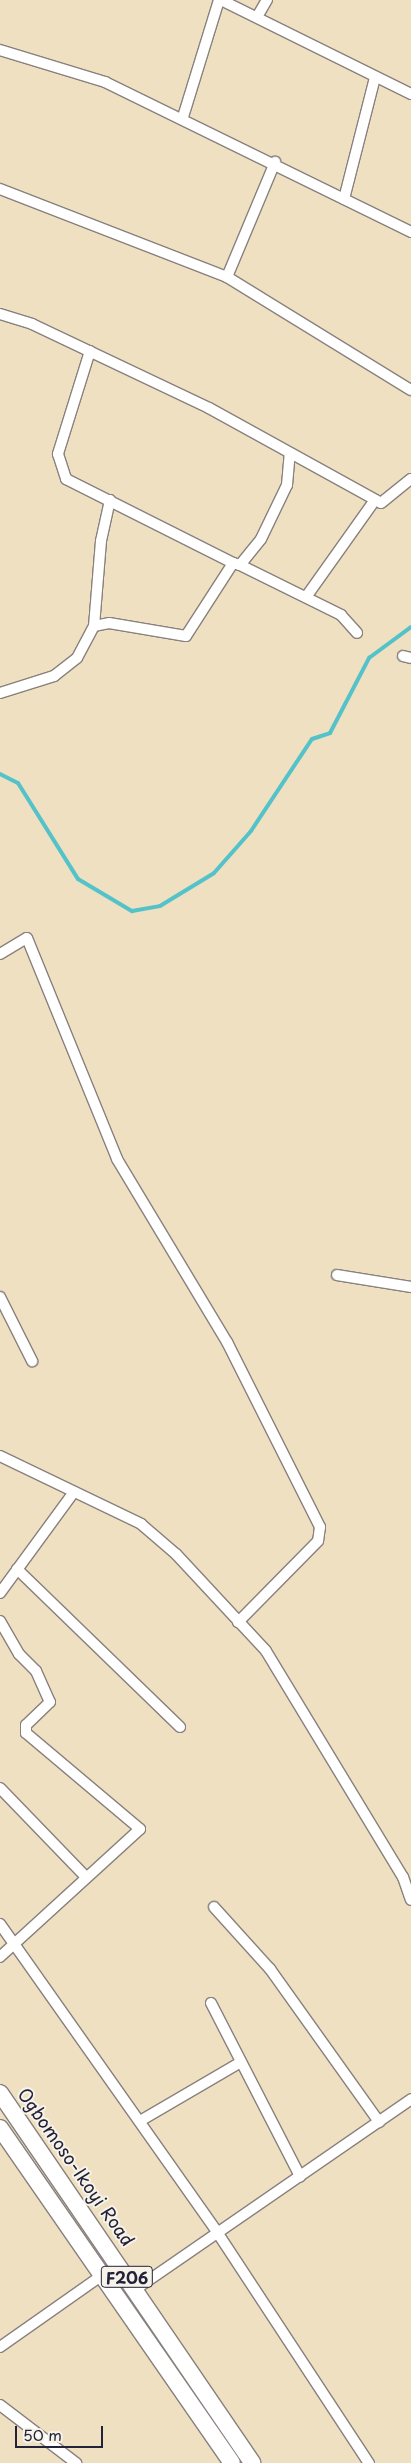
<!DOCTYPE html>
<html>
<head>
<meta charset="utf-8">
<style>
	body { margin:0 }
	#map { position:relative; width:411px; height:2463px; overflow:hidden; background:#eee0c0; font-family:"Playpen Sans",sans-serif }
	div>[style] { position:absolute }
	.stream>* { height:4px; margin:-2px; padding:0 2px; transform-origin:2px; border-radius:2px; background:#54c2c9 }
	.roads { filter:drop-shadow(1px 0 #88817e) drop-shadow(-1px 0 #88817e) drop-shadow(0 1px #88817e) drop-shadow(0 -1px #88817e) }
	.street>* { height:10px; margin:-5px; padding:0 5px; transform-origin:5px; border-radius:5px; background:#fff }
	.primary>* { height:16px; margin:-8px; padding:0 8px; transform-origin:8px; border-radius:8px; background:#fff }
	span { translate:-50% -50%; white-space:nowrap; text-align:center; line-height:1.15; -webkit-text-stroke:4px #f7f3e8; paint-order:stroke }
	.shield-label span { padding:1px 4px; background:#f7f3e8; border:1px solid; border-radius:4px; -webkit-text-stroke-width:0 }
	.shield-label { font-size:16px; color:#22223b; font-weight:700 }
	.street-label { font-size:18px; color:#22223b }
	.scale { position:absolute; left:15px; top:2426px; width:88px; height:22px; box-sizing:border-box; border:2px solid #22223b; border-top:0; padding-left:6px; font-size:15px; line-height:18px; white-space:nowrap; color:#22223b; -webkit-text-stroke:4px #f7f3e8; paint-order:stroke }
</style>
</head>
<body>
<div id="map">
	<div class="stream">
		<div style="left:0;top:774px;width:20px;rotate:27deg"></div>
		<div style="left:18px;top:783px;width:113px;rotate:58deg"></div>
		<div style="left:78px;top:879px;width:63px;rotate:30.7deg"></div>
		<div style="left:132px;top:911px;width:28px;rotate:-10deg"></div>
		<div style="left:160px;top:906px;width:63px;rotate:-31.4deg"></div>
		<div style="left:214px;top:873px;width:56px;rotate:-48.6deg"></div>
		<div style="left:251px;top:831px;width:110px;rotate:-56.5deg"></div>
		<div style="left:312px;top:739px;width:19px;rotate:-18deg"></div>
		<div style="left:330px;top:733px;width:85px;rotate:-62.5deg"></div>
		<div style="left:369px;top:658px;width:52px;rotate:-36.4deg"></div>
	</div>
	<div class="roads">
		<div class="street">
			<div style="left:221px;top:0;width:212px;rotate:26.3deg"></div>
			<div style="left:257px;top:17px;width:20px;rotate:-60deg"></div>
			<div style="left:0;top:50px;width:110px;rotate:16.9deg"></div>
			<div style="left:105px;top:82px;width:341px;rotate:26.1deg"></div>
			<div style="left:183px;top:117px;width:122px;rotate:-72.9deg"></div>
			<div style="left:0;top:189px;width:243px;rotate:21.2deg"></div>
			<div style="left:227px;top:277px;width:216px;rotate:31.6deg"></div>
			<div style="left:344px;top:199px;width:126px;rotate:-75.7deg"></div>
			<div style="left:227px;top:277px;width:125px;rotate:-67.3deg"></div>
			<div style="left:0;top:314px;width:34px;rotate:17deg"></div>
			<div style="left:32px;top:324px;width:196px;rotate:25.4deg"></div>
			<div style="left:209px;top:408px;width:196px;rotate:28.9deg"></div>
			<div style="left:381px;top:503px;width:38px;rotate:-39deg"></div>
			<div style="left:90px;top:351px;width:108px;rotate:107.3deg"></div>
			<div style="left:58px;top:454px;width:26px;rotate:72deg"></div>
			<div style="left:66px;top:479px;width:187px;rotate:26.7deg"></div>
			<div style="left:110px;top:500px;width:42px;rotate:102.4deg"></div>
			<div style="left:101px;top:541px;width:85px;rotate:94.7deg"></div>
			<div style="left:94px;top:626px;width:15px;rotate:-11deg"></div>
			<div style="left:109px;top:623px;width:78px;rotate:9.6deg"></div>
			<div style="left:186px;top:636px;width:87px;rotate:-57.2deg"></div>
			<div style="left:233px;top:563px;width:7px;rotate:16deg"></div>
			<div style="left:240px;top:565px;width:33px;rotate:-51deg"></div>
			<div style="left:261px;top:539px;width:60px;rotate:-64.3deg"></div>
			<div style="left:287px;top:485px;width:32px;rotate:-85deg"></div>
			<div style="left:240px;top:565px;width:113px;rotate:26.3deg"></div>
			<div style="left:341px;top:615px;width:24px;rotate:48deg"></div>
			<div style="left:306px;top:597px;width:119px;rotate:-54.6deg"></div>
			<div style="left:403px;top:656px;width:8px;rotate:14deg"></div>
			<div style="left:0;top:693px;width:57px;rotate:-17.5deg"></div>
			<div style="left:54px;top:676px;width:29px;rotate:-38deg"></div>
			<div style="left:77px;top:658px;width:36px;rotate:-62deg"></div>
			<div style="left:0;top:954px;width:31px;rotate:-31deg"></div>
			<div style="left:27px;top:938px;width:239px;rotate:67.8deg"></div>
			<div style="left:117px;top:1159px;width:214px;rotate:59deg"></div>
			<div style="left:227px;top:1342px;width:207px;rotate:63.3deg"></div>
			<div style="left:320px;top:1527px;width:14px;rotate:98deg"></div>
			<div style="left:318px;top:1541px;width:114px;rotate:134.6deg"></div>
			<div style="left:337px;top:1275px;width:75px;rotate:9.2deg"></div>
			<div style="left:0;top:1297px;width:72px;rotate:63.4deg"></div>
			<div style="left:0;top:1456px;width:157px;rotate:25.7deg"></div>
			<div style="left:141px;top:1524px;width:46px;rotate:40.6deg"></div>
			<div style="left:176px;top:1554px;width:132px;rotate:47.1deg"></div>
			<div style="left:266px;top:1651px;width:264px;rotate:58.8deg"></div>
			<div style="left:403px;top:1877px;width:24px;rotate:71deg"></div>
			<div style="left:17px;top:1569px;width:227px;rotate:44.1deg"></div>
			<div style="left:0;top:1593px;width:125px;rotate:-53.8deg"></div>
			<div style="left:0;top:1621px;width:38px;rotate:60deg"></div>
			<div style="left:19px;top:1654px;width:24px;rotate:45deg"></div>
			<div style="left:36px;top:1671px;width:34px;rotate:66deg"></div>
			<div style="left:50px;top:1702px;width:33px;rotate:136deg"></div>
			<div style="left:26px;top:1725px;width:8px;rotate:90deg"></div>
			<div style="left:26px;top:1733px;width:149px;rotate:40.1deg"></div>
			<div style="left:140px;top:1829px;width:190px;rotate:137.6deg"></div>
			<div style="left:0;top:1788px;width:122px;rotate:46deg"></div>
			<div style="left:214px;top:1907px;width:84px;rotate:47.9deg"></div>
			<div style="left:270px;top:1969px;width:188px;rotate:54.5deg"></div>
			<div style="left:0;top:1924px;width:377px;rotate:54.8deg"></div>
			<div style="left:217px;top:2232px;width:277px;rotate:56.7deg"></div>
			<div style="left:211px;top:2003px;width:195px;rotate:62.8deg"></div>
			<div style="left:140px;top:2121px;width:117px;rotate:-30.3deg"></div>
			<div style="left:136px;top:2289px;width:334px;rotate:-34.6deg"></div>
			<div style="left:0;top:2347px;width:123px;rotate:-35.1deg"></div>
			<div style="left:0;top:2405px;width:96px;rotate:37.3deg"></div>
		</div>
		<div class="primary">
			<div style="left:0;top:2093px;width:448px;rotate:55.7deg"></div>
			<div style="left:0;top:2128px;width:407px;rotate:55.3deg"></div>
		</div>
	</div>
	<div class="shield-label">
		<span style="left:127px;top:2277px">F206</span>
	</div>
	<div class="street-label">
		<span style="left:76px;top:2167px;rotate:55deg">Ogbomoso-Ikoyi Road</span>
	</div>
	<div class="scale">50 m</div>
</div>
</body>
</html>
